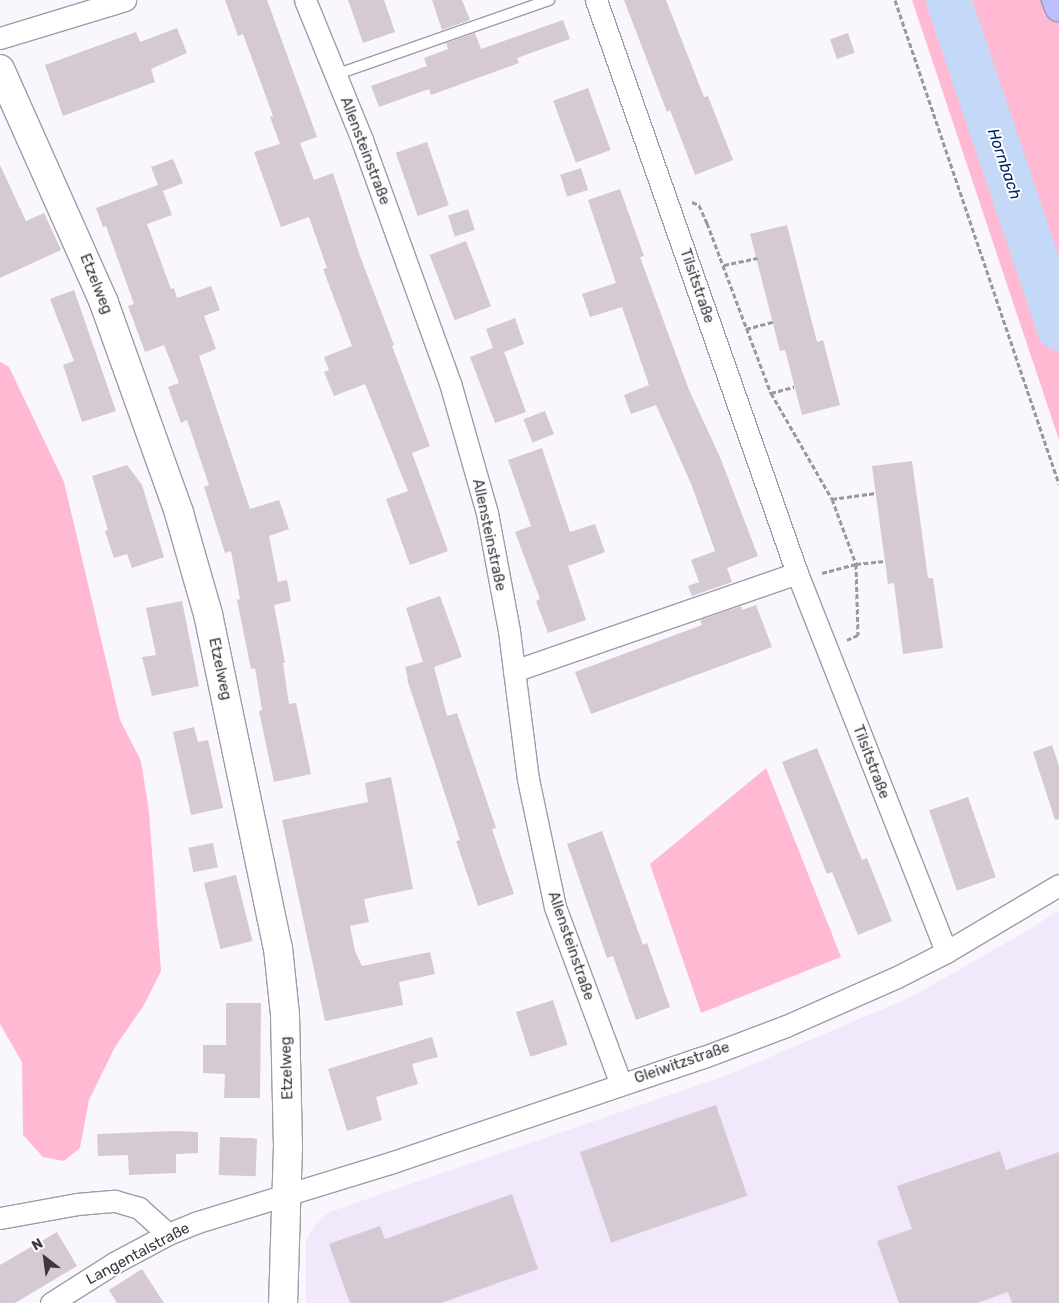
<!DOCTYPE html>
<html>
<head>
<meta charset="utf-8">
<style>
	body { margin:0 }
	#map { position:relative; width:1059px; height:1303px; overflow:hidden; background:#faf6fe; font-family:Rubik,sans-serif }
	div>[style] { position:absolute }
	.built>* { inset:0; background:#f2e8fc }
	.green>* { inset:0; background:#ffb9d3 }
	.river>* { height:45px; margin:-22.5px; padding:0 22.5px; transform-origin:22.5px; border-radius:22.5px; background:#c4d8f8 }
	.building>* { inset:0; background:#d5c9d3; transform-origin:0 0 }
	.path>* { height:3px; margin-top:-1.5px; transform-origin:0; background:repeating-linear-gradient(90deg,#9a979e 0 5px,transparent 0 7.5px) }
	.roads { filter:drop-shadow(1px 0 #a19ba7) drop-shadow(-1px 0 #a19ba7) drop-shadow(0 1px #a19ba7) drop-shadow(0 -1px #a19ba7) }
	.lane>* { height:10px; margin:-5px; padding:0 5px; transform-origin:5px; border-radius:5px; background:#fff }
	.street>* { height:21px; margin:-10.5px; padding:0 10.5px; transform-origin:10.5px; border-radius:10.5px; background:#fff }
	.secondary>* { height:28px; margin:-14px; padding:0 14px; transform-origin:14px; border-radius:14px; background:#fff }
	.highway>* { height:28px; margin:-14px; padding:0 14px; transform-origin:14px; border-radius:14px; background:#bebefc }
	span { translate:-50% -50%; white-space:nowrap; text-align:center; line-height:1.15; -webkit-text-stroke:4px #fff; paint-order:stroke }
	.street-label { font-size:15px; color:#3b383e }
	.water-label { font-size:16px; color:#002466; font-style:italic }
	.north { position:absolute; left:20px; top:1233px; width:50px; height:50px; -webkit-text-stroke:4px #fff; paint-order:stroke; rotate:330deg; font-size:14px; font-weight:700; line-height:20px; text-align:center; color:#3b383e }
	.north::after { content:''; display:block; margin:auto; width:18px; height:22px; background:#3b383e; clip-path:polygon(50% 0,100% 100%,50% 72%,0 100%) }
</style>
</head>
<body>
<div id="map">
	<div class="built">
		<div style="clip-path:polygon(1059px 910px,1059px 1303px,306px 1303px,306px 1241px,316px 1223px,329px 1212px,725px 1076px,911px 997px,1025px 932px)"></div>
	</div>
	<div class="green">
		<div style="clip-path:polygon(912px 0,1059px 0,1059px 440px)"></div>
		<div style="clip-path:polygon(0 362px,9px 367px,64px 482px,120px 720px,141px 761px,149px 812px,161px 971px,144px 1005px,115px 1047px,89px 1100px,80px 1148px,64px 1161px,43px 1157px,23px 1135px,22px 1062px,0 1024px)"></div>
		<div style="clip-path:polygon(766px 768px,841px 957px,701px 1013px,650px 864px)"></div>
	</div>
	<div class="river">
		<div style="left:948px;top:0;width:346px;rotate:71.3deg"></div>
	</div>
	<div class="building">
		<div style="clip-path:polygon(225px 0,267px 0,317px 137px,300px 143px,314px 180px,333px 173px,360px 256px,394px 345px,392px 346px,430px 446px,412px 453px,448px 551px,410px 565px,386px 499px,408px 491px,365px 384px,334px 396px,324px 372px,329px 370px,324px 357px,352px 346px,323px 269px,327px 268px,309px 217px,281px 227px,254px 152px,280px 144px,270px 117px,273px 116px,243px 34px,238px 36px)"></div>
		<div style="clip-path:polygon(348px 0,384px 0,395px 32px,363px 43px)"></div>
		<div style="clip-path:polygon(432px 0,462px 0,470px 20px,442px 30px)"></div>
		<div style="clip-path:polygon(624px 0,666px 0,704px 97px,708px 96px,733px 160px,695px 175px,670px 110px,667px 112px)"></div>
		<div style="clip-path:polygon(563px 20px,570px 39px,517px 58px,519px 63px,431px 95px,429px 89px,379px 107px,371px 86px,427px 66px,424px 58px,448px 49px,446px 43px,475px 33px,481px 49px)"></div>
		<div style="clip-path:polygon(177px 28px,187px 53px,151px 69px,155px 82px,63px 116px,45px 65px,136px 32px,140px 42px)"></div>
		<div style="left:848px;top:33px;width:21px;height:19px;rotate:71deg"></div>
		<div style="left:588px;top:88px;width:66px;height:37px;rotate:70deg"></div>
		<div style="left:427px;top:142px;width:67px;height:33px;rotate:71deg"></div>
		<div style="clip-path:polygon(173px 159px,183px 183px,163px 191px,172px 215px,147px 224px,171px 289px,174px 288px,177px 298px,211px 286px,220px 310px,204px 316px,216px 349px,199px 356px,250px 509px,279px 500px,289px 529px,269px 536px,278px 582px,287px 580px,291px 601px,274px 605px,285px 663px,283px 663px,289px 704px,296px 703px,311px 774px,274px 782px,259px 711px,262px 710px,255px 668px,251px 669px,237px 600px,240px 599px,231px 551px,225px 553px,204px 487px,209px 485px,187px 420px,181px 423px,168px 387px,179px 383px,164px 345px,145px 352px,128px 306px,134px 304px,106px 226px,103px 227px,96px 208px,158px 185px,151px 167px)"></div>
		<div style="clip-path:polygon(0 165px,26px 221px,44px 213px,61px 250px,0 278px)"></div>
		<div style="left:581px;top:168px;width:23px;height:22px;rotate:72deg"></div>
		<div style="clip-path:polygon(620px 189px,644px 256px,640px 257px,689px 390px,720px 457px,758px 556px,727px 568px,732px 582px,692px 596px,688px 586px,699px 582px,691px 560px,715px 551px,692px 486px,656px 405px,631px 414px,624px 395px,649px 385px,622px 307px,590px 317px,582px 294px,616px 283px,588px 200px)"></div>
		<div style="left:468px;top:209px;width:22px;height:21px;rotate:72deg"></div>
		<div style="clip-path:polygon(787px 225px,817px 342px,823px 340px,840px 405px,802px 415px,785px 350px,780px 351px,750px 234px)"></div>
		<div style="left:466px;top:241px;width:70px;height:39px;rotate:69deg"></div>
		<div style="clip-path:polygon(74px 290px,116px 411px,82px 422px,63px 365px,74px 361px,50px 299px)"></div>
		<div style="clip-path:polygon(515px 318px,524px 344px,504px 352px,526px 412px,495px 423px,470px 357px,493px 348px,486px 329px)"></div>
		<div style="left:545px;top:411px;width:25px;height:23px;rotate:69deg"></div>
		<div style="clip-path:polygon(542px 448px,570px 532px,595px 524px,605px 552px,568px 566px,586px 620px,548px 633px,536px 601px,540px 599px,515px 532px,531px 526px,508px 460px)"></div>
		<div style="clip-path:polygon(912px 461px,928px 578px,933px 578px,943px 648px,903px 654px,894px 583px,888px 584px,872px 466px)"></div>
		<div style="clip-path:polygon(127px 465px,142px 485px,164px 557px,132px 568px,127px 554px,114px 558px,105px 531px,108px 530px,92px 476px)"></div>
		<div style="clip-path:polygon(440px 596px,462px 657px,434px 667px,447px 716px,457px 713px,496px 828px,492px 829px,514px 894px,478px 906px,456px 841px,460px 840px,407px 679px,408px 679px,405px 667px,423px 662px,406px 608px)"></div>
		<div style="clip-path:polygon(182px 601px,199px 686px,152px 696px,142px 657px,156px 655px,146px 608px)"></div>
		<div style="clip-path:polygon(756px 605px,772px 647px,591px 714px,575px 672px,702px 625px,700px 620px,741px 606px,742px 610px)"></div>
		<div style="clip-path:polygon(194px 727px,198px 742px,208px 740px,223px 808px,191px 815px,173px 732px)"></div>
		<div style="clip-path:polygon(1052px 745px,1059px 766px,1059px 819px,1055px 820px,1033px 752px)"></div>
		<div style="clip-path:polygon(817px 748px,862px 860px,867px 858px,892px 921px,858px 935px,832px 872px,827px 874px,782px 762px)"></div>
		<div style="clip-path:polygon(391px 777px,413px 889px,364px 899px,369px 922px,350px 926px,355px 951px,362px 966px,430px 952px,435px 974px,399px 982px,403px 1005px,325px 1021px,282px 820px,368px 802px,365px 783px)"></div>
		<div style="left:968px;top:797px;width:85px;height:41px;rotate:71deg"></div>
		<div style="clip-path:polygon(602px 831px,643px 945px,647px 943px,670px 1007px,636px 1020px,613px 956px,607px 958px,567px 844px)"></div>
		<div style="left:213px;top:843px;width:25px;height:25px;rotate:79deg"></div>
		<div style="left:236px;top:875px;width:68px;height:33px;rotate:76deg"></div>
		<div style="left:553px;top:1000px;width:47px;height:39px;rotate:72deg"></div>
		<div style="clip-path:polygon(226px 1003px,261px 1003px,260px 1098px,224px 1098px,225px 1074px,203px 1073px,203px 1045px,226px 1045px)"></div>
		<div style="clip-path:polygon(432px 1037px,438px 1057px,412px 1064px,418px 1084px,376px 1097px,382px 1120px,347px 1131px,328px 1069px)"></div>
		<div style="left:716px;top:1105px;width:96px;height:144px;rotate:71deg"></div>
		<div style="clip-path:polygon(175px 1131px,198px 1132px,198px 1153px,176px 1154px,176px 1173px,129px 1175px,128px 1155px,98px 1156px,97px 1134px)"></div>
		<div style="left:220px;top:1137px;width:37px;height:38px;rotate:2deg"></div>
		<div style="clip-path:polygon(1000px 1151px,1006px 1170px,1059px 1152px,1059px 1303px,1012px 1303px,1008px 1292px,977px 1303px,899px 1303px,877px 1241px,912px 1229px,897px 1186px)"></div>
		<div style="clip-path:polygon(512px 1194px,538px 1269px,441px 1303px,350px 1303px,329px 1244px,380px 1226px,385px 1239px)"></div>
		<div style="clip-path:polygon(57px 1232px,77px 1266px,15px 1303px,0 1303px,0 1265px)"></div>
		<div style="clip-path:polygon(142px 1269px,164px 1303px,117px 1303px,109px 1290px)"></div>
	</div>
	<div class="path">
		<div style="left:895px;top:0;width:511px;rotate:71.28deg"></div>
		<div style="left:692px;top:202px;width:8px;rotate:23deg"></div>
		<div style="left:699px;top:205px;width:20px;rotate:66deg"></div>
		<div style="left:707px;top:223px;width:182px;rotate:69.4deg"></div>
		<div style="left:771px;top:393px;width:122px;rotate:60.1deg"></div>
		<div style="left:832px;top:499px;width:69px;rotate:69.7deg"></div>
		<div style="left:856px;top:564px;width:71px;rotate:88.4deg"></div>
		<div style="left:858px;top:635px;width:12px;rotate:156deg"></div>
		<div style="left:724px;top:265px;width:34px;rotate:-12deg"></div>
		<div style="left:746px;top:329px;width:28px;rotate:-15deg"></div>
		<div style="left:771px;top:393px;width:24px;rotate:-15deg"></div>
		<div style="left:832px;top:499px;width:44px;rotate:-7.8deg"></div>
		<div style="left:822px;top:573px;width:35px;rotate:-15deg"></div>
		<div style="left:856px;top:564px;width:29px;rotate:-6deg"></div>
	</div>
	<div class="roads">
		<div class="lane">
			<div style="left:335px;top:75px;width:227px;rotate:-19.3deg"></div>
		</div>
		<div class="street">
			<div style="left:305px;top:0;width:151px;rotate:67.8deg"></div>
			<div style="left:362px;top:140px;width:258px;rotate:70.1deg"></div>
			<div style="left:450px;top:383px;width:135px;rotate:74.1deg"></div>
			<div style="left:487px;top:513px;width:120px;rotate:79.4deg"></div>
			<div style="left:509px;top:631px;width:149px;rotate:82.7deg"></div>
			<div style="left:528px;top:779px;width:131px;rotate:78.1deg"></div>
			<div style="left:555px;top:907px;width:189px;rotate:69.6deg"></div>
			<div style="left:596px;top:0;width:607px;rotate:70.67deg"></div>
			<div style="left:797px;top:573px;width:407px;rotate:68.5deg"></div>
			<div style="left:0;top:38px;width:131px;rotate:-16.9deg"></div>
			<div style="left:514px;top:671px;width:299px;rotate:-19.1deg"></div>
			<div style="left:0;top:1218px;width:78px;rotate:-10.3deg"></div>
			<div style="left:77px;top:1204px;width:38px;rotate:-5deg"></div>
			<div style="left:115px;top:1201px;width:25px;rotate:16deg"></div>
			<div style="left:139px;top:1208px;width:39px;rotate:42deg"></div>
			<div style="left:51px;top:1303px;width:75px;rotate:-32.4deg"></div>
			<div style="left:114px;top:1263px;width:61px;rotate:-28.2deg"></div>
			<div style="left:168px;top:1234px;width:32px;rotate:-22deg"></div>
			<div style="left:198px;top:1222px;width:204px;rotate:-17.1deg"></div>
			<div style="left:393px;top:1162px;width:328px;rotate:-18.7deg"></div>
			<div style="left:704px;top:1057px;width:88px;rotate:-20.7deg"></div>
			<div style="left:786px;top:1026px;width:121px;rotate:-23.8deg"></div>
			<div style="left:897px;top:977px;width:55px;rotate:-27deg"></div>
			<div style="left:946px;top:952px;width:131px;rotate:-30.7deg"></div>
		</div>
		<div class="secondary">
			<div style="left:0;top:69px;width:256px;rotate:66deg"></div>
			<div style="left:104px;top:303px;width:223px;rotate:70.3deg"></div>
			<div style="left:179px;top:513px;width:105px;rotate:74deg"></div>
			<div style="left:208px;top:614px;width:341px;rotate:78.2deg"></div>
			<div style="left:278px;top:948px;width:67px;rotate:84deg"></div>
			<div style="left:285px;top:1015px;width:131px;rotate:88.7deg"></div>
			<div style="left:288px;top:1146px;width:157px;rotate:91.8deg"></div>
		</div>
		<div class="highway">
			<div style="left:1056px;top:0;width:8px;rotate:67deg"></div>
		</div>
	</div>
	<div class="street-label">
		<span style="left:365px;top:151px;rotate:69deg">Allensteinstraße</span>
		<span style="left:96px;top:284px;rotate:68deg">Etzelweg</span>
		<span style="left:697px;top:286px;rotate:71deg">Tilsitstraße</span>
		<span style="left:489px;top:535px;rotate:78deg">Allensteinstraße</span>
		<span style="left:220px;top:669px;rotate:78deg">Etzelweg</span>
		<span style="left:871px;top:762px;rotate:69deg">Tilsitstraße</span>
		<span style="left:571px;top:946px;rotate:71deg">Allensteinstraße</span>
		<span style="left:682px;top:1063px;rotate:-19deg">Gleiwitzstraße</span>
		<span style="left:287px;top:1068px;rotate:-92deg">Etzelweg</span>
		<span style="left:138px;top:1254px;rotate:-28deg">Langentalstraße</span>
	</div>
	<div class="water-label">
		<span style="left:1004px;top:164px;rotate:71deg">Hornbach</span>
	</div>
	<div class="north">N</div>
</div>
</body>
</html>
